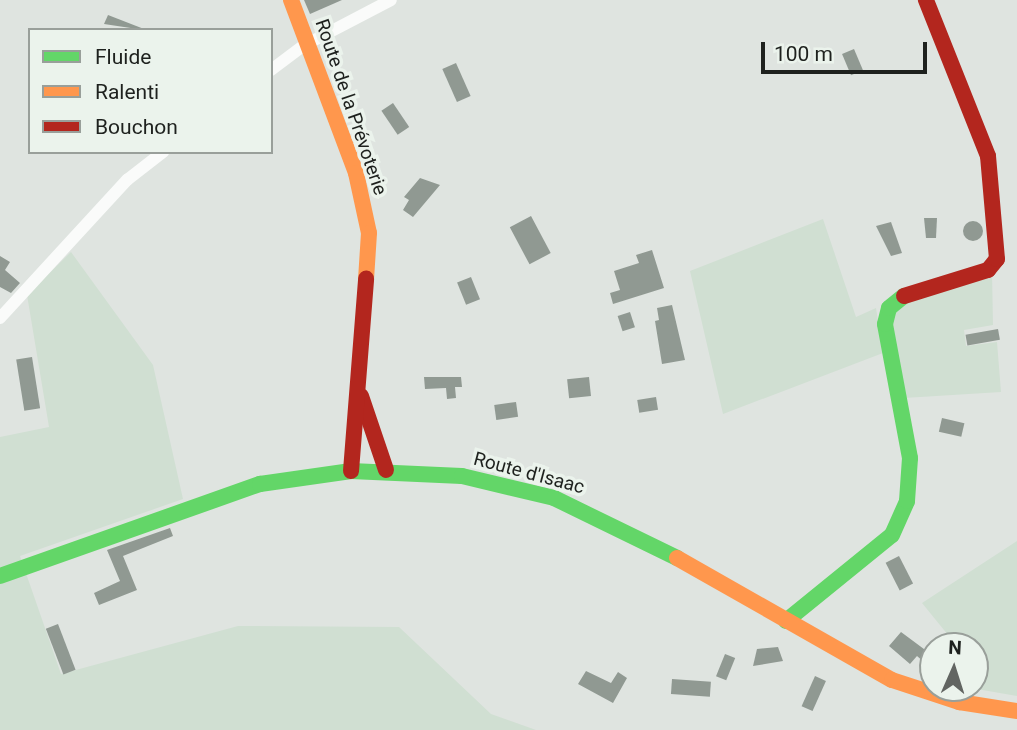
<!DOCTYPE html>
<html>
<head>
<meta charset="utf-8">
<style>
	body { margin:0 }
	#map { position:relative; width:1017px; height:730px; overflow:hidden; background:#dfe4e0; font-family:Roboto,sans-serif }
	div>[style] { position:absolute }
	.green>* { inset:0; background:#d0dfd2 }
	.building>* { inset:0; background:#909992; transform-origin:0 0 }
	.round { border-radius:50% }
	.street>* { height:12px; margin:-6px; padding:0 6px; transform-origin:6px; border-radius:6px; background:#fafbfa }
	.fast>* { height:16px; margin:-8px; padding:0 8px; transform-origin:8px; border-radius:8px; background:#63d668 }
	.slow>* { height:16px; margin:-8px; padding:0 8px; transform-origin:8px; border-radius:8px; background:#ff974d }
	.jam>* { height:16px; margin:-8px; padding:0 8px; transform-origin:8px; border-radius:8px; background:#b3261e }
	span { translate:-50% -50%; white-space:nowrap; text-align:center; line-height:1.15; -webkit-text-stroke:7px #ebf3ec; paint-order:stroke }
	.street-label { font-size:19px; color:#1e211e }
	.legend { position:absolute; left:28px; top:28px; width:245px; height:126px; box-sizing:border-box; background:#ebf3ec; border:2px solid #999f9a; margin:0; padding:9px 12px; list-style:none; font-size:21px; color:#1e211e }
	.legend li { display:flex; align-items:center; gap:14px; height:35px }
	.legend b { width:35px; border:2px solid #999f9a }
	.north { position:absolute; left:919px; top:632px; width:70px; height:70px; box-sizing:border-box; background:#ebf3ec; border:2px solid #999f9a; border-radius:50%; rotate:3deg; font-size:19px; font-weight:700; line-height:28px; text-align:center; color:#1e211e }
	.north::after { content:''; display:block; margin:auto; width:24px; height:32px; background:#626562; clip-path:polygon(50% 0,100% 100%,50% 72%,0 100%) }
	.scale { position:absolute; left:761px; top:42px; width:166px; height:32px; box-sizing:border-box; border:4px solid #1e211e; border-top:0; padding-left:9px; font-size:21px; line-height:24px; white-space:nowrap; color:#1e211e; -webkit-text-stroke:5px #ebf3ec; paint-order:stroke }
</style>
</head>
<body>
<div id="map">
	<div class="green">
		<div style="clip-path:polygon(823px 219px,856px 317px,876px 308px,883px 353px,723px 414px,690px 271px)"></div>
		<div style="clip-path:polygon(71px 252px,153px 365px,183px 499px,20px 556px,61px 674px,238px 626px,399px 627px,491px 714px,536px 730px,0 730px,0 437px,49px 427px,27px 295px)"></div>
		<div style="clip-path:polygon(992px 272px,993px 325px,964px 330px,966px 346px,997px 342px,1001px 392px,904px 398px,891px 315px,898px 304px)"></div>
		<div style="clip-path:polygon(1017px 541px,1017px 696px,971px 688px,975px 646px,957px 646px,922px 603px)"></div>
	</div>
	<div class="building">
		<div style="clip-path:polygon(304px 0,342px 0,310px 14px)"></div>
		<div style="clip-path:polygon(108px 15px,144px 29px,144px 30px,104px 24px)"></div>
		<div style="left:854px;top:49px;width:23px;height:13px;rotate:67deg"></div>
		<div style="left:456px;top:63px;width:36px;height:15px;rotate:66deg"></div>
		<div style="left:393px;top:103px;width:29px;height:14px;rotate:56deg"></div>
		<div style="clip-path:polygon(420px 178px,440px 185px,413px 217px,403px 210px,409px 200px,404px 197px)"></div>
		<div style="left:531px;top:216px;width:42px;height:24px;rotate:62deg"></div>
		<div style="clip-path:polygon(924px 218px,937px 218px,936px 238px,926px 238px)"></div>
		<div class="round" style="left:963px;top:221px;width:20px;height:20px"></div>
		<div style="clip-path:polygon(891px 222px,902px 253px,891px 256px,876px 226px)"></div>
		<div style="clip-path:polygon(652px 250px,664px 288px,613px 304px,610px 293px,620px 290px,614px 271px,639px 263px,636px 255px)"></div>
		<div style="clip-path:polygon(0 256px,10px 262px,5px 270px,20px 283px,11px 293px,0 287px)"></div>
		<div style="left:471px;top:277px;width:24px;height:15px;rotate:68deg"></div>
		<div style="clip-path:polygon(672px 305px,685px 360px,662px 364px,655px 321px,659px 320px,657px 308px)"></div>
		<div style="left:630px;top:312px;width:16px;height:13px;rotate:72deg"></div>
		<div style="left:998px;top:329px;width:11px;height:33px;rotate:80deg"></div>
		<div style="left:32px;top:357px;width:52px;height:16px;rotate:81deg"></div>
		<div style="clip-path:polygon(424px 377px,461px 377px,462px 387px,455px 387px,456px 398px,447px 399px,446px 388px,425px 389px)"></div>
		<div style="left:589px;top:377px;width:19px;height:22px;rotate:84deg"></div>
		<div style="left:656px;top:397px;width:13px;height:19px;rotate:81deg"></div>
		<div style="left:516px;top:402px;width:15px;height:22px;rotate:82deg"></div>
		<div style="left:942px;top:418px;width:23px;height:14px;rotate:13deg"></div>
		<div style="clip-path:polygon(170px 528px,173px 536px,123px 556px,137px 590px,99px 605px,94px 593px,120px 581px,107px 550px)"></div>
		<div style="left:899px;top:556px;width:31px;height:15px;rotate:63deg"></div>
		<div style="left:58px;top:624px;width:49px;height:13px;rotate:69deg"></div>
		<div style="clip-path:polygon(901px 632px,932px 655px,925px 663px,917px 656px,910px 664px,889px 646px)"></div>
		<div style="clip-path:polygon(778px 647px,783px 661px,753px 666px,757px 649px)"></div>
		<div style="left:725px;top:654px;width:11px;height:24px;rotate:22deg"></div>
		<div style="clip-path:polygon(586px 671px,611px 683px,618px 672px,627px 678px,613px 703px,578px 684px)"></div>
		<div style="left:815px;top:676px;width:12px;height:33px;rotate:24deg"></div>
		<div style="left:672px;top:679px;width:39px;height:15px;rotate:4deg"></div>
	</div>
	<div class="street">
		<div style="left:271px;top:70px;width:40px;rotate:-37deg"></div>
		<div style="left:303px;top:46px;width:99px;rotate:-27.6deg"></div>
		<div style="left:0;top:318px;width:188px;rotate:-47.4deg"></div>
		<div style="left:127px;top:180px;width:46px;rotate:-37.9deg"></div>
	</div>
	<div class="fast">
		<div style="left:0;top:576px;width:276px;rotate:-19.5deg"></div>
		<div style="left:260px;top:484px;width:92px;rotate:-8.1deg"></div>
		<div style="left:351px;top:471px;width:111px;rotate:2.6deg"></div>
		<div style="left:462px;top:476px;width:95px;rotate:13.4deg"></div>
		<div style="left:554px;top:498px;width:137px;rotate:26deg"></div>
		<div style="left:786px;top:621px;width:136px;rotate:-39.1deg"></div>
		<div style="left:892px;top:535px;width:37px;rotate:-66deg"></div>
		<div style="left:907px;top:501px;width:43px;rotate:-86deg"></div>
		<div style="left:910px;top:458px;width:136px;rotate:-100.6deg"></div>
		<div style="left:885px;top:324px;width:16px;rotate:-76deg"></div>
		<div style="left:889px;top:308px;width:19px;rotate:-39deg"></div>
	</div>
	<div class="slow">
		<div style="left:291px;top:0;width:185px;rotate:69.4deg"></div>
		<div style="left:356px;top:173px;width:61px;rotate:77.8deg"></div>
		<div style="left:369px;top:233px;width:46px;rotate:93.7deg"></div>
		<div style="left:677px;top:558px;width:247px;rotate:29.6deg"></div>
		<div style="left:892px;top:680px;width:71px;rotate:18.2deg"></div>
		<div style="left:959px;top:702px;width:59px;rotate:8.8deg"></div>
	</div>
	<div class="jam">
		<div style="left:904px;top:296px;width:88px;rotate:-17.2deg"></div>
		<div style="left:988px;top:270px;width:14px;rotate:-51deg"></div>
		<div style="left:997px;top:259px;width:103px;rotate:-95deg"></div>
		<div style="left:988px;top:156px;width:168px;rotate:-111.7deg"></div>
		<div style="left:361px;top:396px;width:78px;rotate:71.3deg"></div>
		<div style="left:351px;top:471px;width:193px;rotate:-85.5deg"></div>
	</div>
	<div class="street-label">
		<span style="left:351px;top:107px;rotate:71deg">Route de la Prévoterie</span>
		<span style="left:529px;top:473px;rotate:15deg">Route d'Isaac</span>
	</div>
	<ul class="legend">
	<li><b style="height:9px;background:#63d668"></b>Fluide</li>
	<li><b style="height:9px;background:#ff974d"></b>Ralenti</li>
	<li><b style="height:9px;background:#b3261e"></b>Bouchon</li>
	</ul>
	<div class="north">N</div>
	<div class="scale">100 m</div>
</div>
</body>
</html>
